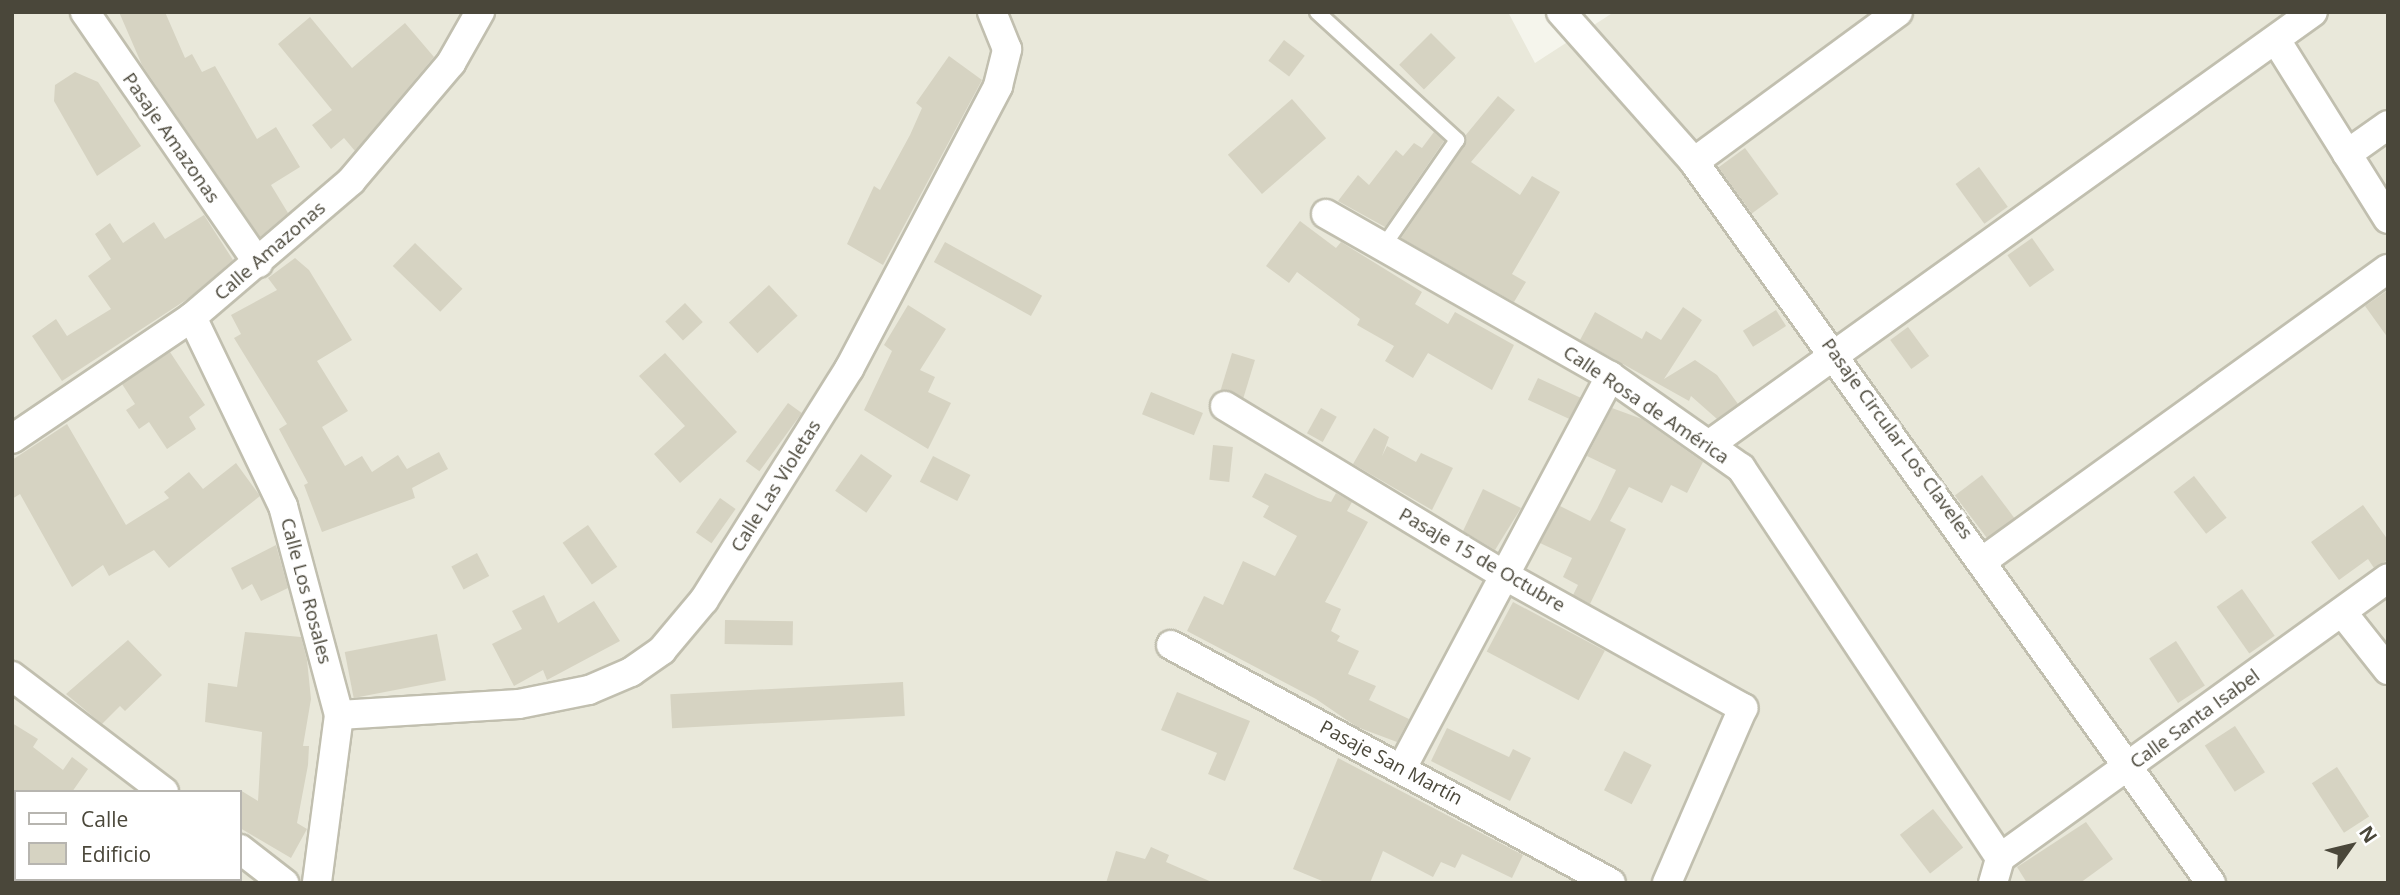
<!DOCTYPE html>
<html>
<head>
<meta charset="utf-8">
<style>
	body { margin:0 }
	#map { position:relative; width:2400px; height:895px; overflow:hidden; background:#f5f5ec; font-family:"Open Sans",sans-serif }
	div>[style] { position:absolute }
	.residential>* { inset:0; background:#e9e8da }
	.building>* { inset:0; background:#d6d3c2; transform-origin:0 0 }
	.roads { filter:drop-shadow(2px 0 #c1bfaf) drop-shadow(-2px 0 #c1bfaf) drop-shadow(0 2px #c1bfaf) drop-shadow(0 -2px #c1bfaf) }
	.service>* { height:14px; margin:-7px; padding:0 7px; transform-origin:7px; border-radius:7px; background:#fff }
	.minor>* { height:28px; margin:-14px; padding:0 14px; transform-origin:14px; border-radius:14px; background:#fff }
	span { translate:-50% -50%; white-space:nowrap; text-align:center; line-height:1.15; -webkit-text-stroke:7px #fff; paint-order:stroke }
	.street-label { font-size:19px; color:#4a473a }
	.frame { position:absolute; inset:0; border:14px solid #4a473a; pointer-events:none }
	.legend { position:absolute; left:14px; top:790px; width:228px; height:91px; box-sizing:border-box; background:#fff; border:2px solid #b7b5b0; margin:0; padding:9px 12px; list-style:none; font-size:21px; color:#4a473a }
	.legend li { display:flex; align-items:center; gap:14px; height:35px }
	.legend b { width:35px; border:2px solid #b7b5b0 }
	.north { position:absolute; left:2316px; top:811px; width:70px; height:70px; -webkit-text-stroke:5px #fff; paint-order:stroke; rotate:56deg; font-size:19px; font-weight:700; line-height:28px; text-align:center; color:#4a473a }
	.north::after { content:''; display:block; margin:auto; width:24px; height:32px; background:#4a473a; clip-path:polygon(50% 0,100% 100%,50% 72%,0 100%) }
</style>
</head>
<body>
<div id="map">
	<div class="residential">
		<div style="clip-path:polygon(evenodd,12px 12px,1508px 12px,1535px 63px,1614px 12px,2388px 12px,2388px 883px,12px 883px,12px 12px,16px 792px,240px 792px,240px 879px,16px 879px,16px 792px)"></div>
	</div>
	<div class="building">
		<div style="clip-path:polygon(119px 12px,165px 12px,185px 58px,192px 54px,202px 72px,215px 66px,257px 139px,276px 127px,300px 167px,271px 185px,288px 213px,260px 237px,142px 65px)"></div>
		<div style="clip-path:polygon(310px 17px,352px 68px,405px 23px,434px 57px,355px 151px,344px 138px,331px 149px,312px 125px,332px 110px,278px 44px)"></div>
		<div style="left:1431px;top:33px;width:35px;height:45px;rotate:45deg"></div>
		<div style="left:1284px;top:40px;width:26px;height:26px;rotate:37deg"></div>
		<div style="clip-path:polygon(949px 56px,982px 80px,883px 265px,847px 244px,874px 186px,880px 190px,910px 135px,922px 108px,916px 103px)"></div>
		<div style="clip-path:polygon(75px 72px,98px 82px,141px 146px,97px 176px,54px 101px,55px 85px)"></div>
		<div style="clip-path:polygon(1498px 96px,1515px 110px,1471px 162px,1520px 195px,1532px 176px,1560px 192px,1512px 274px,1526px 282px,1514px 302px,1401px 238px,1465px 145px,1465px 136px)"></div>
		<div style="left:1292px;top:99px;width:52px;height:85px;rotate:49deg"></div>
		<div style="clip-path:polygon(1434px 132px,1444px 141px,1385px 227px,1338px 201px,1358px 175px,1369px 185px,1396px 150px,1403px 156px,1414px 143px,1422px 148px)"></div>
		<div style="left:1745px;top:148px;width:57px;height:33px;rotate:54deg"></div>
		<div style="left:1979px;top:167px;width:49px;height:29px;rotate:54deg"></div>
		<div style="clip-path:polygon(204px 215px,233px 260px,189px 298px,62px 381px,32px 336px,56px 319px,67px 336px,111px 309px,88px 276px,111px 259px,95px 234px,110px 223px,123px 243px,154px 222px,165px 239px)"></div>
		<div style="clip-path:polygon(1300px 221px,1336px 248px,1341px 242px,1422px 292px,1415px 304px,1448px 324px,1455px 312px,1514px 345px,1492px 390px,1428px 353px,1413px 378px,1385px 361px,1394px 346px,1357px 325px,1360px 319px,1297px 272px,1289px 283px,1266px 266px)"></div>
		<div style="left:2032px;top:238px;width:39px;height:30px;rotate:55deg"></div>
		<div style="left:945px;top:242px;width:111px;height:23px;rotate:29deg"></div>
		<div style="left:415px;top:243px;width:66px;height:32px;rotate:44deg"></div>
		<div style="clip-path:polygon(295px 258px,309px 270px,352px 340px,317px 361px,348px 411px,322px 427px,345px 466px,362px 456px,372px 472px,398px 455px,407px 469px,439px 452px,448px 469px,412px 488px,415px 498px,322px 532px,304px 485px,308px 483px,279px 429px,287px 424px,234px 338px,241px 334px,231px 315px,277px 290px,268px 278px)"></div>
		<div style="left:769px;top:285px;width:42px;height:55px;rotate:47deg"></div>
		<div style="clip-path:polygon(2388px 290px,2388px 338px,2365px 306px)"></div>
		<div style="left:685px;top:303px;width:26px;height:27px;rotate:47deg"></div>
		<div style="clip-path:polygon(908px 305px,946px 329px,920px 370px,935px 377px,928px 392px,951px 403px,928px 449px,864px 410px,892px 351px,884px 345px)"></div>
		<div style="clip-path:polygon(1683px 307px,1702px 320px,1664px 379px,1695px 360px,1717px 375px,1738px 404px,1717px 419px,1691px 396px,1689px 401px,1580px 340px,1595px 312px,1642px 339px,1646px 331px,1661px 340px)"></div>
		<div style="left:1776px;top:310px;width:19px;height:39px;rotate:58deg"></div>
		<div style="left:1908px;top:327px;width:36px;height:22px;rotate:54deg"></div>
		<div style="clip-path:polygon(170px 352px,205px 405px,189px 417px,196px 429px,167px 449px,149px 422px,139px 429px,126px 410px,135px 404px,122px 384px)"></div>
		<div style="clip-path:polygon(665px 353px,737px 432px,680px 483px,654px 454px,685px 426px,639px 376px)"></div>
		<div style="left:1232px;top:353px;width:24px;height:40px;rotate:17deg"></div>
		<div style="left:1538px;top:378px;width:47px;height:24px;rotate:25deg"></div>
		<div style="left:1151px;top:392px;width:56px;height:24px;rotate:22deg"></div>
		<div style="left:788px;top:403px;width:17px;height:72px;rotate:36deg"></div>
		<div style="left:1321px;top:408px;width:18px;height:29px;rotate:29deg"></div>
		<div style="clip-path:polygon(1612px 408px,1642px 419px,1703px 462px,1687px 493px,1671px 485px,1662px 503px,1629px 487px,1610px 521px,1626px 529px,1590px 604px,1573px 595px,1578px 585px,1563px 577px,1572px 558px,1540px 543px,1560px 506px,1590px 521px,1597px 509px,1616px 470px,1587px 456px)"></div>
		<div style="clip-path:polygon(67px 424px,126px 525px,169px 498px,164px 492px,189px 472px,203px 489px,236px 463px,260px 496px,169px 568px,154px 550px,109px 576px,103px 565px,72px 587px,20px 494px,12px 499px,12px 460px)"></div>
		<div style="clip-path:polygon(1374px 428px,1389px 437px,1382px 456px,1387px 446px,1416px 462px,1421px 453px,1453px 468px,1432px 510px,1353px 464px)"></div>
		<div style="left:1213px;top:445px;width:20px;height:35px;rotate:6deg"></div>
		<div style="left:861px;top:454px;width:38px;height:45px;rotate:35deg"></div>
		<div style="left:933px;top:456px;width:42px;height:29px;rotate:27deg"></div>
		<div style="clip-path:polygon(1265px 473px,1318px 498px,1331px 502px,1336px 493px,1352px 502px,1347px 511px,1368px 522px,1325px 602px,1341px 609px,1331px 631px,1340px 636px,1337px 641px,1359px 651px,1348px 674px,1376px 686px,1369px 700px,1409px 719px,1397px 742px,1357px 727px,1316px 699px,1187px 631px,1204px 596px,1223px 605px,1243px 561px,1275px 576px,1297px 536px,1263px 517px,1269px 506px,1252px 497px)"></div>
		<div style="left:1982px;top:475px;width:54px;height:34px;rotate:53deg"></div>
		<div style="left:2194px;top:476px;width:53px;height:26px;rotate:52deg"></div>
		<div style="clip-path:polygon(1483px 489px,1521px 508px,1495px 550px,1463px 531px)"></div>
		<div style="left:720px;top:498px;width:19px;height:42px;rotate:35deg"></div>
		<div style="clip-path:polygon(2363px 505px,2388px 540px,2388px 560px,2374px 568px,2368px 559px,2339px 580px,2311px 542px)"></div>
		<div style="left:588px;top:525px;width:51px;height:31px;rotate:55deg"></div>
		<div style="clip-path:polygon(276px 545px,288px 588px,261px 601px,252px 584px,242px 590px,231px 568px)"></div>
		<div style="left:477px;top:553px;width:26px;height:29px;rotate:62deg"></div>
		<div style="left:2242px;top:589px;width:57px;height:31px;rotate:55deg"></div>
		<div style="clip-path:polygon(544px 595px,558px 623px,594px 601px,620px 641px,547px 680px,543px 670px,514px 686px,492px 644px,522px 629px,512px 611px)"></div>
		<div style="left:1513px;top:602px;width:104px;height:56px;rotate:28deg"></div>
		<div style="left:725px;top:620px;width:68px;height:24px;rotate:1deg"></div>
		<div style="clip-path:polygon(245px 632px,301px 637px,307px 660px,311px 699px,303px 746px,309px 746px,308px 765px,297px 823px,307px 829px,291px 858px,240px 828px,240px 790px,258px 801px,262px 732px,205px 722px,208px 683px,237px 687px)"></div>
		<div style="left:437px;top:634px;width:47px;height:94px;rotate:79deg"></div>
		<div style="clip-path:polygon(128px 640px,162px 675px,125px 711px,120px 706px,102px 724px,66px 694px)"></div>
		<div style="left:2176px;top:641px;width:53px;height:32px;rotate:57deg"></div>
		<div style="left:903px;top:682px;width:34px;height:233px;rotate:87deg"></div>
		<div style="clip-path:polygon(1177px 692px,1250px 721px,1225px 781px,1208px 774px,1217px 753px,1161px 730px)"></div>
		<div style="clip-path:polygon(12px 723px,38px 739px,33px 747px,63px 770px,72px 757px,88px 769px,72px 792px,12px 792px)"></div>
		<div style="left:2235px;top:726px;width:55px;height:36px;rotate:57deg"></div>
		<div style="clip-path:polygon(1447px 728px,1509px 757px,1513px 749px,1531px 758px,1510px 801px,1431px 761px)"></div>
		<div style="left:1624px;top:751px;width:31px;height:44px;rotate:27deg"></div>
		<div style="clip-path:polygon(1338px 758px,1523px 855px,1512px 878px,1462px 854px,1455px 868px,1441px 862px,1433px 877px,1383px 851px,1370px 883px,1327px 883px,1293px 869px)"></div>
		<div style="left:2337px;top:767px;width:59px;height:30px;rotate:57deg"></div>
		<div style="left:1933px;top:809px;width:49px;height:42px;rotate:52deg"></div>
		<div style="clip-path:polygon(2086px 822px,2113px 859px,2080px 883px,2027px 883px,2017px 867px)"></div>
		<div style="clip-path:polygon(1151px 847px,1169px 855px,1166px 862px,1214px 883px,1106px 883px,1116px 851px,1145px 859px)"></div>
	</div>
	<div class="roads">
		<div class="service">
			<div style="left:1317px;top:12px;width:190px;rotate:42.4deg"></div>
			<div style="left:1457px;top:140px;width:130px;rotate:124.7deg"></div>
		</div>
		<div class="minor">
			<div style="left:85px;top:12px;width:305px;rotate:55.4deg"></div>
			<div style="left:1561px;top:12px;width:200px;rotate:48.4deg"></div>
			<div style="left:1694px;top:162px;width:887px;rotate:54.36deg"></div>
			<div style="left:2276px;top:40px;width:211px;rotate:58deg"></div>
			<div style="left:2347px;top:154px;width:50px;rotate:-35.3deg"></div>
			<div style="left:1694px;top:162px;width:253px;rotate:-36.3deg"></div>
			<div style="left:1326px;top:214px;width:327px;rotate:29.7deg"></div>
			<div style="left:1610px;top:376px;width:160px;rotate:35.1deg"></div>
			<div style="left:1741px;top:468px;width:468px;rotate:56.4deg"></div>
			<div style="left:192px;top:317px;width:210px;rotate:64.3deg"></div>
			<div style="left:283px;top:506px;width:216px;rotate:75deg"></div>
			<div style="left:339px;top:715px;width:169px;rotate:97.5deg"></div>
			<div style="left:1225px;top:406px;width:326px;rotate:31.2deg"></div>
			<div style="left:1504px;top:575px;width:274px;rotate:29.1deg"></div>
			<div style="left:1743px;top:708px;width:191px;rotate:113.5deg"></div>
			<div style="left:12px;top:439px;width:217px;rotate:-34.1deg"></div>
			<div style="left:192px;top:317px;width:209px;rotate:-40.5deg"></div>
			<div style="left:351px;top:181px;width:155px;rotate:-49.7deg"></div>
			<div style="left:451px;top:63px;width:59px;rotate:-60.4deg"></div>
			<div style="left:1709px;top:445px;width:743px;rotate:-35.64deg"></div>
			<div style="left:1984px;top:560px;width:498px;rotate:-35.8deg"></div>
			<div style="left:2342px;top:612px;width:74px;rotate:51.6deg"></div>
			<div style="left:1171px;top:645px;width:500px;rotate:28.41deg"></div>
			<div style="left:12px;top:676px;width:191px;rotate:37.3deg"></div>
			<div style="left:339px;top:715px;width:180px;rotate:-3.5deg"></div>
			<div style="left:519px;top:704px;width:71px;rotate:-11.3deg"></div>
			<div style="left:589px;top:690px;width:46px;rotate:-23.2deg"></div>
			<div style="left:631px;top:672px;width:38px;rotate:-35deg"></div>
			<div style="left:662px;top:650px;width:65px;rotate:-50deg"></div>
			<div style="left:704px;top:600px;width:273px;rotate:-57.9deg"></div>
			<div style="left:849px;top:369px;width:320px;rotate:-62.2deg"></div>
			<div style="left:998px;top:86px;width:38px;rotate:-76deg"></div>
			<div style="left:1007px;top:49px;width:40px;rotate:-112deg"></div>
			<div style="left:1402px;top:768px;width:444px;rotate:-62deg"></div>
			<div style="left:240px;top:849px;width:56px;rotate:37.7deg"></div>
			<div style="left:2000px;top:858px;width:478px;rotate:-35.8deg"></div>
			<div style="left:1993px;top:883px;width:26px;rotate:-74deg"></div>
		</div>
	</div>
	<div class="street-label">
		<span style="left:171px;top:138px;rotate:55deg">Pasaje Amazonas</span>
		<span style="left:270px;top:251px;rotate:-41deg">Calle Amazonas</span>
		<span style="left:1646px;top:405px;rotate:34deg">Calle Rosa de América</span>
		<span style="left:1897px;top:439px;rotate:54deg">Pasaje Circular Los Claveles</span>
		<span style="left:776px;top:486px;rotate:-58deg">Calle Las Violetas</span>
		<span style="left:1482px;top:560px;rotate:30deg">Pasaje 15 de Octubre</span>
		<span style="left:306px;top:591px;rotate:75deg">Calle Los Rosales</span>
		<span style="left:2195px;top:719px;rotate:-36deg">Calle Santa Isabel</span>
		<span style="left:1391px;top:763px;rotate:28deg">Pasaje San Martín</span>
	</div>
	<div class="frame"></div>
	<ul class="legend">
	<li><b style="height:9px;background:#fff"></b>Calle</li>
	<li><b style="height:19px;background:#d6d3c2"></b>Edificio</li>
	</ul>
	<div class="north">N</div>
</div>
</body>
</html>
